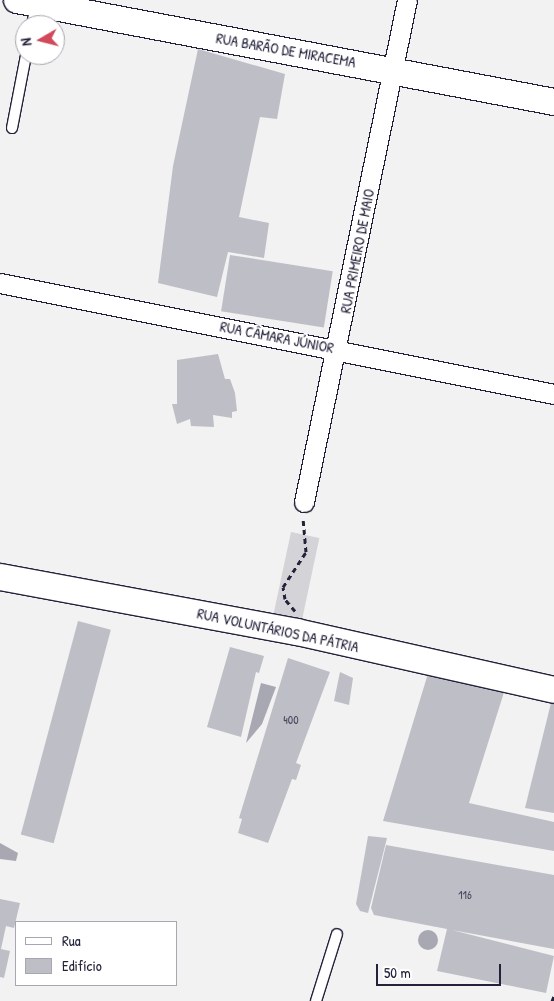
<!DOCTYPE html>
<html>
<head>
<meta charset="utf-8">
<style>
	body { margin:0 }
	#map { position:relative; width:554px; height:1001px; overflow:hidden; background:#f2f2f3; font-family:"Patrick Hand",sans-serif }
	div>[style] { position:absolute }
	.green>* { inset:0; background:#d3d3d8; transform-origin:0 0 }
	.water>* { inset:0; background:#a8a8b2 }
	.round { border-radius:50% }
	.building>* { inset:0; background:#bebec6; transform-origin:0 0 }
	.path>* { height:3px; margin-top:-1.5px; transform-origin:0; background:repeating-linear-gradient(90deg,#22223b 0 5px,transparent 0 9px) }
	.roads { filter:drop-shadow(1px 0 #22223b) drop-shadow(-1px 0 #22223b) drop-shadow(0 1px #22223b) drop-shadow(0 -1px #22223b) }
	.service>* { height:10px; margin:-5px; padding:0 5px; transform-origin:5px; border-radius:5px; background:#fff }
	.minor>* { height:19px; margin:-9.5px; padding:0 9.5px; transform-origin:9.5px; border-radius:9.5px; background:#fff }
	.secondary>* { height:26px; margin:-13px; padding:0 13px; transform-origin:13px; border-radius:13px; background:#fff }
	span { translate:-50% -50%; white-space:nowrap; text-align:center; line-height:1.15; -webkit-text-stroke:4px #fff; paint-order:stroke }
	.number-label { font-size:12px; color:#49495e }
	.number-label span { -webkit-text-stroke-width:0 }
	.street-label { font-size:15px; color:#22223b }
	.legend { position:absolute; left:15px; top:921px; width:162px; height:65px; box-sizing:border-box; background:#fff; border:1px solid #a7a7b1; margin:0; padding:6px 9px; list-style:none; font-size:15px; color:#22223b }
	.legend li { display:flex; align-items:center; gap:10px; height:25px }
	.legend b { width:25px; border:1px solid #a7a7b1 }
	.north { position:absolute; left:15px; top:15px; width:50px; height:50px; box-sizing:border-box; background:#fff; border:1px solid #a7a7b1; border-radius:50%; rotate:262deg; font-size:14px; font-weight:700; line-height:20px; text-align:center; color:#22223b }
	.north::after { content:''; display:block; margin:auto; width:18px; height:22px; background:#d1495b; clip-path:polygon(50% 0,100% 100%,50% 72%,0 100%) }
	.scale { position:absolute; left:376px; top:964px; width:125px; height:22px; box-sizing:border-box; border:2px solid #22223b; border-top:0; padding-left:6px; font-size:15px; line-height:18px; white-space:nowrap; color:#22223b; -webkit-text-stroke:4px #fff; paint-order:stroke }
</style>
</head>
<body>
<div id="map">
	<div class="green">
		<div style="left:291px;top:532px;width:29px;height:86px;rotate:12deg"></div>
	</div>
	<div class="water">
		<div style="clip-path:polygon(261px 683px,276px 687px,262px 724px,246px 743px)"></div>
		<div style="clip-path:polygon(0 843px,18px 853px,16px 861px,0 859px)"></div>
		<div class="round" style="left:418px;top:930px;width:20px;height:20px"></div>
	</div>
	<div class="building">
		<div style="clip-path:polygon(198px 49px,285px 74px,277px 119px,260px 117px,239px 217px,269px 223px,264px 258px,228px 252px,217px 297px,158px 283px,173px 166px)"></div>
		<div style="left:230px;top:255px;width:104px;height:57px;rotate:9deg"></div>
		<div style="clip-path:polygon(218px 354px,225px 379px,230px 379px,235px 393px,237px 411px,232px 412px,232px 418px,213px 415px,214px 427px,191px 426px,190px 419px,177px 424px,172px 404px,177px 404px,177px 360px)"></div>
		<div style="left:78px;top:621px;width:34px;height:221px;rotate:15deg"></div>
		<div style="clip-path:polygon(230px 647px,264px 656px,259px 673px,256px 672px,241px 737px,207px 727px)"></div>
		<div style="clip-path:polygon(288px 658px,330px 672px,296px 763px,301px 765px,296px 780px,292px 779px,268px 843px,238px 833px,242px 819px,239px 818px)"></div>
		<div style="clip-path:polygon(430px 667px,506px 686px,469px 803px,554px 822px,554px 851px,383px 821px)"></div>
		<div style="clip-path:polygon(340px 672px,353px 678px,349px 705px,334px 701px)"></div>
		<div style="clip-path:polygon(552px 699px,554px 699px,554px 813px,525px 808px)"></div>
		<div style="clip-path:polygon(368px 836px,387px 838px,368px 913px,360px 911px,356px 904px)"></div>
		<div style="clip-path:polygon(386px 845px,554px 875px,554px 949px,452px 930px,554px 956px,546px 993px,437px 971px,447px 929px,374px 915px,371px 908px)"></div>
		<div style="clip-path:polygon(0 899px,20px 903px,14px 928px,6px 926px,1px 949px,10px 951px,4px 978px,0 977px)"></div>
	</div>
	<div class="path">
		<div style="left:295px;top:611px;width:16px;rotate:-130deg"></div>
		<div style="left:285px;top:599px;width:12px;rotate:-99deg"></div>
		<div style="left:283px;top:587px;width:42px;rotate:-56.7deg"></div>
		<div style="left:306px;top:552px;width:34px;rotate:-95deg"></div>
		<div style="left:552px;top:1001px;width:5px;rotate:-68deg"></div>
	</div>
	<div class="roads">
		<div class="service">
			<div style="left:32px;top:25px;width:20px;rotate:-79deg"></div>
			<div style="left:12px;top:128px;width:74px;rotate:-79.1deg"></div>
			<div style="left:316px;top:1001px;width:70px;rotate:-72.6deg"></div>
		</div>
		<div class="minor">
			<div style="left:0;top:283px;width:565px;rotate:11.33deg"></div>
			<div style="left:304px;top:502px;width:512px;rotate:-78.41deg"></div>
		</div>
		<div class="secondary">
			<div style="left:17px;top:0;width:547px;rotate:10.75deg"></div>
			<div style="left:0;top:577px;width:302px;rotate:10.5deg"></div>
			<div style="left:297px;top:632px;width:263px;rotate:12.7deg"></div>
		</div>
	</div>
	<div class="number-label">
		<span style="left:291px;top:720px">400</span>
		<span style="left:465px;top:895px">116</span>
	</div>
	<div class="street-label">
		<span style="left:286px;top:50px;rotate:10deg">RUA BARÃO DE MIRACEMA</span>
		<span style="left:357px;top:251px;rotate:-79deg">RUA PRIMEIRO DE MAIO</span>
		<span style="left:277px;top:337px;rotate:11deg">RUA CÂMARA JÚNIOR</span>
		<span style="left:278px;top:630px;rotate:12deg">RUA VOLUNTÁRIOS DA PÁTRIA</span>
	</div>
	<ul class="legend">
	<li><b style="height:6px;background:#fff"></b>Rua</li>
	<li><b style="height:14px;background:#bebec6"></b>Edifício</li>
	</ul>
	<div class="north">N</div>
	<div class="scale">50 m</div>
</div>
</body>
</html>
